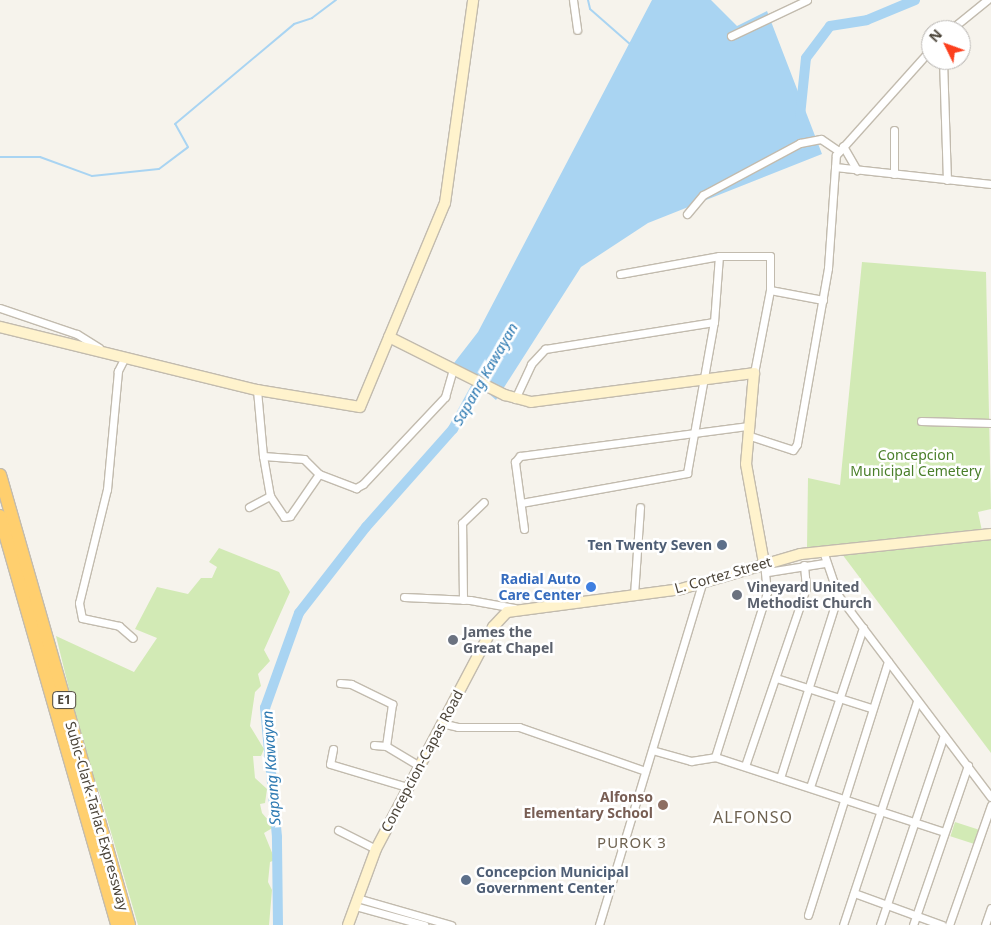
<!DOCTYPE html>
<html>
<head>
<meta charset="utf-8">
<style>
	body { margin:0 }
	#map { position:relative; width:991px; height:925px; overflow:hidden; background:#f6f3ec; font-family:"Noto Sans",sans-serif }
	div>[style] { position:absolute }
	.green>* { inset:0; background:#d2eab5; transform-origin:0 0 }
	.water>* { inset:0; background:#a9d4f2 }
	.stream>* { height:2px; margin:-1px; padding:0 1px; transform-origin:1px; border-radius:1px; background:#a9d4f2 }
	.river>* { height:10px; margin:-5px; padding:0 5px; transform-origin:5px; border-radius:5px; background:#a9d4f2 }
	.roads { filter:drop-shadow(1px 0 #c2bbae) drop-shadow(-1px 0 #c2bbae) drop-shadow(0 1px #c2bbae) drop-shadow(0 -1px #c2bbae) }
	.street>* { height:7px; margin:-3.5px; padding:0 3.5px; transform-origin:3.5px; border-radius:3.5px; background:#fff }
	.secondary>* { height:10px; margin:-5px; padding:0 5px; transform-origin:5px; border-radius:5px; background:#fff3cd }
	.highway>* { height:12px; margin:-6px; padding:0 6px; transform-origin:6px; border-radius:6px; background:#ffcf6e }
	.dots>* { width:14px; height:14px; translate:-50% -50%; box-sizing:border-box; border:2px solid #fff; border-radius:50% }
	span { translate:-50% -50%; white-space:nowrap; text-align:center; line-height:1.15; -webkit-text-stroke:5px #fff; paint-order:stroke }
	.shield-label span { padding:1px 4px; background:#fff; border:1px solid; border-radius:4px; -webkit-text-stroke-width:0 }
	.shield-label { font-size:12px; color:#4b4439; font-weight:700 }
	.park-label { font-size:14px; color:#4a7f2a }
	.service-label { font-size:14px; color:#4e5e75; font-weight:700 }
	.right { translate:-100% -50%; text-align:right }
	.left { translate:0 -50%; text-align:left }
	.street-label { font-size:14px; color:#4b4439 }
	.shop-label { font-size:14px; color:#366cbe; font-weight:700 }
	.worship-label { font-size:14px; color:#5b616d; font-weight:700 }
	.education-label { font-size:14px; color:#785e54; font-weight:700 }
	.water-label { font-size:15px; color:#2e7ab2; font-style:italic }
	.neighbourhood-label { font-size:15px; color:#6e6250; letter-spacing:1px }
	.quarter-label { font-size:16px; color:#6e6250; letter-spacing:1px }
	.north { position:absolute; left:921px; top:20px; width:50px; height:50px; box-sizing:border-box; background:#fff; border:1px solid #b7b4b0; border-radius:50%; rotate:312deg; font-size:14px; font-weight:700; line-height:20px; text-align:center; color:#4b4439 }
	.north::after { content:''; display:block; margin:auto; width:18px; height:22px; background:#fc3f1d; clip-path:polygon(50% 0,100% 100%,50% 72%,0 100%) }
</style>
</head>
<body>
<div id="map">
	<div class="green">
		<div style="clip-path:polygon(862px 262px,986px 272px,991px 509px,978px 512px,982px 531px,807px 548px,808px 478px,840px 485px)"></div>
		<div style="clip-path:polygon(991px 538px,991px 753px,842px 554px)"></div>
		<div style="clip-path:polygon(219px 548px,279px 572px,290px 592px,264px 650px,270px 661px,258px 674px,261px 686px,255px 692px,250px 726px,264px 749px,261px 756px,253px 756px,255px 778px,267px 789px,265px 803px,260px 804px,262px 813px,274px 827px,264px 833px,275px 860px,270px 862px,268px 882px,272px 890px,269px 925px,138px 925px,99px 791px,93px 787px,56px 636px,134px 672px,157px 638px,135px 629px,157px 587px,188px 594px,201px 578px,212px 578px,217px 567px,209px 562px)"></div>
		<div style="left:955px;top:822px;width:26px;height:15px;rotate:18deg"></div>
	</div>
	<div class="water">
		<div style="clip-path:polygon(652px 0,711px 0,737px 26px,767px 11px,822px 154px,648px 223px,581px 267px,496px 400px,454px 363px,478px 332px)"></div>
	</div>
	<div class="stream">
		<div style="left:588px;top:0;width:9px;rotate:77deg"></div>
		<div style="left:590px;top:9px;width:53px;rotate:41.2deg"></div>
		<div style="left:0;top:157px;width:40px"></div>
		<div style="left:40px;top:157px;width:55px;rotate:20.1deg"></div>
		<div style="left:92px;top:176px;width:67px;rotate:-6deg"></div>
		<div style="left:159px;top:169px;width:36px;rotate:-37deg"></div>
		<div style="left:188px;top:147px;width:26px;rotate:-119deg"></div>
		<div style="left:175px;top:124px;width:155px;rotate:-40deg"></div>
		<div style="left:294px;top:24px;width:19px;rotate:-18deg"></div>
		<div style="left:312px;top:18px;width:30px;rotate:-37deg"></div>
	</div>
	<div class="river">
		<div style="left:800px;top:116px;width:58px;rotate:-84.1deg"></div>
		<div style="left:806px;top:58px;width:40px;rotate:-53deg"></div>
		<div style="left:830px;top:26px;width:37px;rotate:-9deg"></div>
		<div style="left:867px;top:20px;width:52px;rotate:-22.6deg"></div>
		<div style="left:278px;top:925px;width:88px;rotate:-90.7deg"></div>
		<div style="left:277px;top:837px;width:130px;rotate:-95.3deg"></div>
		<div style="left:265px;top:708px;width:101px;rotate:-70.3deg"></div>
		<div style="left:299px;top:613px;width:109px;rotate:-52.1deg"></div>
		<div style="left:366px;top:527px;width:131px;rotate:-48.4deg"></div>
		<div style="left:453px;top:429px;width:60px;rotate:-61.3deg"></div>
	</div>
	<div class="roads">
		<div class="street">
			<div style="left:573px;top:0;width:30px;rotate:82deg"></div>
			<div style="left:950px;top:30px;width:48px;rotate:-39deg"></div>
			<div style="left:731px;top:36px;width:84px;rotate:-25.3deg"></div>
			<div style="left:943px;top:60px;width:120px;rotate:88.1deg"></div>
			<div style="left:894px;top:130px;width:44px;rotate:90deg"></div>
			<div style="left:843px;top:146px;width:28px;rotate:60deg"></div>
			<div style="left:835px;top:167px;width:157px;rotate:6.2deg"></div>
			<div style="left:687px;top:214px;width:25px;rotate:-50deg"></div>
			<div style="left:703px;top:195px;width:110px;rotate:-28.2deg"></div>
			<div style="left:800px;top:143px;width:21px;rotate:-11deg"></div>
			<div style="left:821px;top:139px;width:22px;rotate:34deg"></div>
			<div style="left:620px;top:274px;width:101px;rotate:-10.3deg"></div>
			<div style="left:719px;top:256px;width:51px"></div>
			<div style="left:770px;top:256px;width:34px;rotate:90deg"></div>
			<div style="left:770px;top:290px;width:85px;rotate:100.9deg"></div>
			<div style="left:770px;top:290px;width:54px;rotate:10.7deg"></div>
			<div style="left:0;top:308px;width:81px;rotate:18.7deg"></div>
			<div style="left:77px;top:334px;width:26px;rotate:32deg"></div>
			<div style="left:125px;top:357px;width:16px;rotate:117deg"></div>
			<div style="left:118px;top:371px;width:119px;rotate:95.3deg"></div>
			<div style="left:107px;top:489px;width:117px;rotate:103.8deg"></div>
			<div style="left:79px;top:603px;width:15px;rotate:79deg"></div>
			<div style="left:82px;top:618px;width:38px;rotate:12deg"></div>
			<div style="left:119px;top:626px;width:18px;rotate:41deg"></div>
			<div style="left:515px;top:399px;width:38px;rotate:-65deg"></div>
			<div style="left:531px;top:364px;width:21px;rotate:-47deg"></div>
			<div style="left:545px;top:349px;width:171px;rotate:-9.1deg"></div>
			<div style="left:921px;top:421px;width:70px;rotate:1.6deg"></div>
			<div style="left:747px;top:435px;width:48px;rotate:18.1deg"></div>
			<div style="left:793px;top:450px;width:7px;rotate:-56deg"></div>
			<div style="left:797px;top:444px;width:179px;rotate:-80deg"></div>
			<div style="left:828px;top:268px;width:113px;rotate:-86deg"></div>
			<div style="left:836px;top:155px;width:142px;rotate:-48.1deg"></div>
			<div style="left:263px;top:456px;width:41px;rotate:80.1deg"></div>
			<div style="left:319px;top:474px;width:40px;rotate:21deg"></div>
			<div style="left:356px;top:488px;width:8px;rotate:-30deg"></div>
			<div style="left:363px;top:484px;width:120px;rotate:-46.7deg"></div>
			<div style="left:445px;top:397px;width:29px;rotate:-74deg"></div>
			<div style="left:521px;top:503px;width:169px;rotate:-10.2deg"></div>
			<div style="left:687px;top:473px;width:153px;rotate:-79.9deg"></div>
			<div style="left:714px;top:322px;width:66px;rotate:-85.7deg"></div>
			<div style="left:249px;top:507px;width:24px;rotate:-28deg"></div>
			<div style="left:270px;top:496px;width:25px;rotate:56deg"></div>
			<div style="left:284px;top:517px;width:6px;rotate:-9deg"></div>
			<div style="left:290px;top:516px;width:51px;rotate:-55.4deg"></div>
			<div style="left:319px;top:474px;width:21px;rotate:-135deg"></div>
			<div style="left:304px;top:459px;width:41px;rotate:-175.8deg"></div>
			<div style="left:263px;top:456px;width:66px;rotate:-95.2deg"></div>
			<div style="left:524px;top:529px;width:68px;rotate:-97.7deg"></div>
			<div style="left:515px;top:462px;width:8px;rotate:-50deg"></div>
			<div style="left:520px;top:456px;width:229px;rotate:-7.5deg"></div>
			<div style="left:823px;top:551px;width:46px;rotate:71.2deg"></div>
			<div style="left:838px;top:595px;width:253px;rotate:52.9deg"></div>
			<div style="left:768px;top:572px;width:57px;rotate:-9.1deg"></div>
			<div style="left:634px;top:595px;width:88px;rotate:-86.1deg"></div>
			<div style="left:404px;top:597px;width:66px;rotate:2.6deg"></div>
			<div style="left:470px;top:600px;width:45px;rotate:10.3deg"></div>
			<div style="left:463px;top:600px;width:77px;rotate:-90.7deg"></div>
			<div style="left:462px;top:523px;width:30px;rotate:-44deg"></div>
			<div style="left:776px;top:678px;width:100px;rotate:17.5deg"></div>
			<div style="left:340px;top:683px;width:11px;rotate:5deg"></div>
			<div style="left:351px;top:684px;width:46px;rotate:26deg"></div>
			<div style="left:392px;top:704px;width:42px;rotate:98.1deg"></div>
			<div style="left:386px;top:746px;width:39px;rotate:31deg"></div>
			<div style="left:441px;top:723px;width:17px;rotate:13deg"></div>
			<div style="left:458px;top:727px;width:61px"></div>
			<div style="left:519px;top:727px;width:133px;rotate:19.2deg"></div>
			<div style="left:374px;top:745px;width:12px;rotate:5deg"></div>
			<div style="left:333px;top:749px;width:15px;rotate:101deg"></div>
			<div style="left:330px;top:764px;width:80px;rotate:16.6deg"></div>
			<div style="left:652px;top:750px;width:41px;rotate:15.8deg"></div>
			<div style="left:691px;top:761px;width:24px;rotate:-9deg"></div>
			<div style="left:715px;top:757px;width:241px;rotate:18.1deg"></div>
			<div style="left:715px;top:757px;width:173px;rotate:-72.5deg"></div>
			<div style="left:767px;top:592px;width:29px;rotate:-96deg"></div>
			<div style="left:745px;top:766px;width:188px;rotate:-71.1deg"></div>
			<div style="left:806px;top:588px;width:23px;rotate:-95deg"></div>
			<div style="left:780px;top:778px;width:192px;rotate:-72.4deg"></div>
			<div style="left:810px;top:787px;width:168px;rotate:-71.6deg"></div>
			<div style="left:338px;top:830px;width:42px;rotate:26.6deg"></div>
			<div style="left:854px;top:893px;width:94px;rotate:20deg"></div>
			<div style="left:357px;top:898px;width:98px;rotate:16deg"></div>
			<div style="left:355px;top:906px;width:72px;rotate:15.4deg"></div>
			<div style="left:808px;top:915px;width:266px;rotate:-72.5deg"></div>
			<div style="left:599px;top:925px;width:356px;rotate:-73.2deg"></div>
			<div style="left:843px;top:925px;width:236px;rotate:-71.7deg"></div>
			<div style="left:880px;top:925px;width:200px;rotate:-71.4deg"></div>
			<div style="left:913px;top:925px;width:169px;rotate:-71deg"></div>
			<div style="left:949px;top:925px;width:127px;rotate:-70.7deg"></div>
			<div style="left:985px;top:925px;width:18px;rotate:-71deg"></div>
		</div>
		<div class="secondary">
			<div style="left:0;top:327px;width:265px;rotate:13.8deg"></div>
			<div style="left:257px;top:390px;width:104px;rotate:9.4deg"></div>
			<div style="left:360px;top:407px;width:221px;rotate:-67.4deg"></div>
			<div style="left:445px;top:203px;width:205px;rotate:-82.1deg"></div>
			<div style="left:389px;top:337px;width:130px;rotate:26.6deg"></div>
			<div style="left:505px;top:395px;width:27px;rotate:15deg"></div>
			<div style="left:531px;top:402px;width:225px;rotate:-7.4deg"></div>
			<div style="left:754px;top:373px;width:91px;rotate:95deg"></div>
			<div style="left:746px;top:464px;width:101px;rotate:79.7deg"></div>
			<div style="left:348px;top:925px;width:81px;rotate:-69.8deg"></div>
			<div style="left:376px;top:849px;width:251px;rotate:-62.2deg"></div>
			<div style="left:493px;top:627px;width:21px;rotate:-47deg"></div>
			<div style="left:507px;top:612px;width:176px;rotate:-7.5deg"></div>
			<div style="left:681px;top:589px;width:125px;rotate:-16.3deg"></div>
			<div style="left:801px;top:554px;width:191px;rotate:-6deg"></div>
		</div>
		<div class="highway">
			<div style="left:0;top:475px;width:468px;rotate:74deg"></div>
			<div style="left:0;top:516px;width:425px;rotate:74deg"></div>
		</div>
	</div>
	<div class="dots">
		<div style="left:722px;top:545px;background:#5c6f8a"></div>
		<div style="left:591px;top:587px;background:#3f7fe0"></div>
		<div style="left:737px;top:595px;background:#6b7280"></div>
		<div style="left:453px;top:640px;background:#6b7280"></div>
		<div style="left:663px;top:805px;background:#8d6e63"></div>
		<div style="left:466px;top:880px;background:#5c6f8a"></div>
	</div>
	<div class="shield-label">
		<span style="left:64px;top:700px">E1</span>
	</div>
	<div class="park-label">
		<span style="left:916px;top:463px">Concepcion<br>Municipal Cemetery</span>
	</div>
	<div class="service-label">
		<span class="right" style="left:712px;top:545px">Ten Twenty Seven</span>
		<span class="left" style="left:476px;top:880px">Concepcion Municipal<br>Government Center</span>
	</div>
	<div class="street-label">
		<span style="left:723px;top:575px;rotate:-16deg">L. Cortez Street</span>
		<span style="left:422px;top:761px;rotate:-62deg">Concepcion-Capas Road</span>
		<span style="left:97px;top:816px;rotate:74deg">Subic-Clark-Tarlac Expressway</span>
	</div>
	<div class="shop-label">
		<span class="right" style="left:581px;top:587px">Radial Auto<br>Care Center</span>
	</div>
	<div class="worship-label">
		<span class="left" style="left:747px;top:595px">Vineyard United<br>Methodist Church</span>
		<span class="left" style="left:463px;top:640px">James the<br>Great Chapel</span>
	</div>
	<div class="education-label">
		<span class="right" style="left:653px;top:805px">Alfonso<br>Elementary School</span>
	</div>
	<div class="water-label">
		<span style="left:485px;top:374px;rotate:-60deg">Sapang Kawayan</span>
		<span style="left:271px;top:768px;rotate:-94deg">Sapang Kawayan</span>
	</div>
	<div class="neighbourhood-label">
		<span style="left:632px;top:843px">PUROK 3</span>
	</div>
	<div class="quarter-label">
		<span style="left:753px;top:817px">ALFONSO</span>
	</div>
	<div class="north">N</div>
</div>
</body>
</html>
